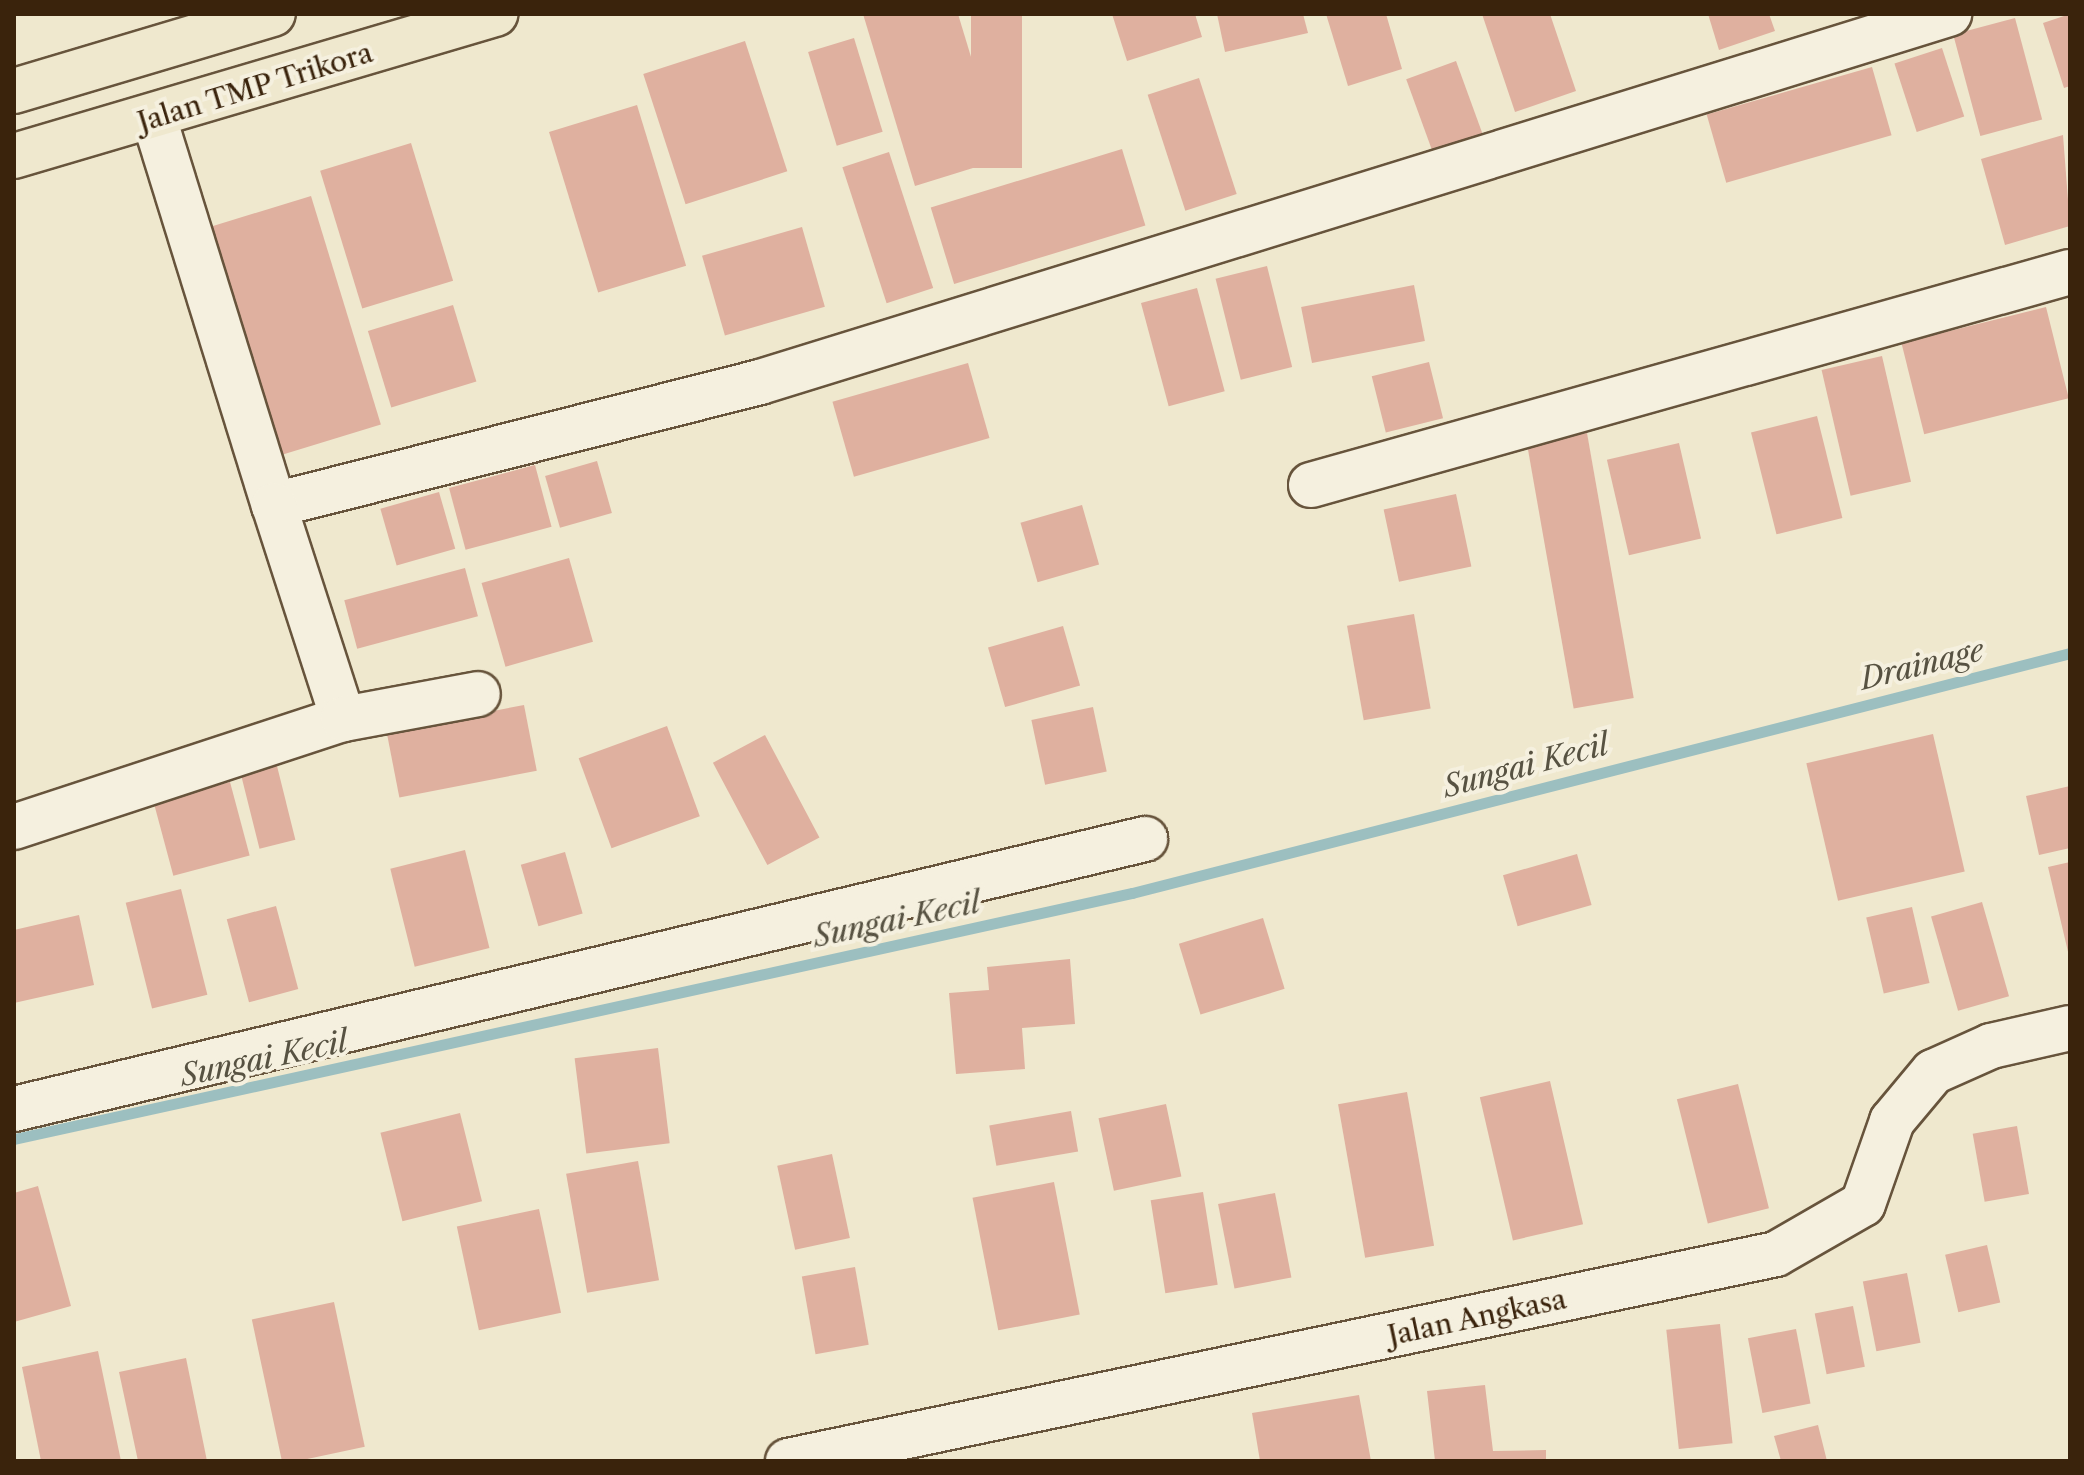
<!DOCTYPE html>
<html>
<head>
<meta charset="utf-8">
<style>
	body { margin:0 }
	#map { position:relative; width:2084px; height:1475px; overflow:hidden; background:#efe8ce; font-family:"Libre Caslon Text",serif }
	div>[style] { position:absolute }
	.stream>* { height:11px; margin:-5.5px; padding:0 5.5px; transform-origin:5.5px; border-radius:5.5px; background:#9cbfc0 }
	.building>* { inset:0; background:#dfb09f; transform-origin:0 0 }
	.roads { filter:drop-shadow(2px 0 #67543c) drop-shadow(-2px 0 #67543c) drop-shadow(0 2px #67543c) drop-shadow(0 -2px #67543c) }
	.minor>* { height:44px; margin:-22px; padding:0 22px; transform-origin:22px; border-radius:22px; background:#f5f0df }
	.highway>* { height:44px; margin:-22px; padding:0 22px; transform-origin:22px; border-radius:22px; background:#efe8ce }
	span { translate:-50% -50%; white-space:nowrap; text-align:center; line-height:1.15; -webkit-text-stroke:8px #f5f0df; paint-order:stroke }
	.street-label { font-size:28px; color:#3a230c }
	.water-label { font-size:30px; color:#575242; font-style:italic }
	.frame { position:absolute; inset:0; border:16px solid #3a230c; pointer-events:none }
</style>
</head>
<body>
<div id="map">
	<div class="stream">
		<div style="left:14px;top:1139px;width:1145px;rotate:-12.41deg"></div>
		<div style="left:1132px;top:893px;width:968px;rotate:-14.35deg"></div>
	</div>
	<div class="building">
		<div style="clip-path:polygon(863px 14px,958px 14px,1002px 159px,915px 186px)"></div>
		<div style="left:971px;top:14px;width:51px;height:154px"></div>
		<div style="clip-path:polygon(1112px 14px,1195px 14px,1202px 37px,1127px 61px)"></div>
		<div style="clip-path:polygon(1217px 14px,1303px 14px,1308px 33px,1225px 52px)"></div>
		<div style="clip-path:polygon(1326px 14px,1386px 14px,1402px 69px,1348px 86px)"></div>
		<div style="clip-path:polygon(1482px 14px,1550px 14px,1576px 91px,1515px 112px)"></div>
		<div style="clip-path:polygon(1708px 14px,1769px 14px,1775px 31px,1719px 50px)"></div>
		<div style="clip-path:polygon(2070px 14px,2070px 86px,2064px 88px,2043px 23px)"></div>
		<div style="left:2015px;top:18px;width:105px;height:64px;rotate:75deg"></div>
		<div style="left:854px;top:38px;width:98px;height:48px;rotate:73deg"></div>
		<div style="left:745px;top:41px;width:137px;height:107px;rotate:72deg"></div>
		<div style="left:1942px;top:48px;width:72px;height:50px;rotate:72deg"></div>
		<div style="left:1456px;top:61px;width:78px;height:53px;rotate:70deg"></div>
		<div style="left:1872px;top:67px;width:71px;height:172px;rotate:74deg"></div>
		<div style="left:1199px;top:78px;width:122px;height:54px;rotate:72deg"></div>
		<div style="left:637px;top:105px;width:168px;height:92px;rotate:73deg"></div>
		<div style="clip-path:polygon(2063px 135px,2070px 226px,2005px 245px,1981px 159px)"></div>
		<div style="left:411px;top:143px;width:144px;height:95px;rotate:73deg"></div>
		<div style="left:1122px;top:149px;width:80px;height:200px;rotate:73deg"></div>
		<div style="left:889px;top:152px;width:143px;height:49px;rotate:72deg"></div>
		<div style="left:311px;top:196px;width:239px;height:105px;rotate:73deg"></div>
		<div style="left:802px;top:227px;width:83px;height:104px;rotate:74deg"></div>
		<div style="left:1267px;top:266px;width:104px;height:53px;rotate:76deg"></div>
		<div style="left:1414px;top:285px;width:57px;height:115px;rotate:79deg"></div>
		<div style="left:1197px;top:288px;width:107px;height:58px;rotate:75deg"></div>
		<div style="left:453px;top:305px;width:80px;height:89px;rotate:73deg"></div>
		<div style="left:2046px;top:307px;width:94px;height:149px;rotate:76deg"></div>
		<div style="left:1882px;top:356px;width:129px;height:62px;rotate:77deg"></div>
		<div style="left:1429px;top:362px;width:58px;height:59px;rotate:76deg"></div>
		<div style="left:968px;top:363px;width:78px;height:141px;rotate:74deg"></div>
		<div style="left:1817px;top:416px;width:105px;height:68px;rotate:76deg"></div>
		<div style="left:1587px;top:433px;width:269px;height:61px;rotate:80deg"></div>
		<div style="left:1679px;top:443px;width:98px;height:74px;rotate:77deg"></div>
		<div style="left:597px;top:461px;width:54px;height:54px;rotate:74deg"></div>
		<div style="left:535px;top:465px;width:64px;height:89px;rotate:75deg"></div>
		<div style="left:439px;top:492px;width:59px;height:61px;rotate:74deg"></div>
		<div style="left:1456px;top:494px;width:74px;height:74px;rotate:78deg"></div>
		<div style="left:1082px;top:505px;width:62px;height:64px;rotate:74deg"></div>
		<div style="left:569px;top:558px;width:87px;height:91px;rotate:74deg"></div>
		<div style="left:465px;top:568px;width:50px;height:125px;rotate:75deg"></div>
		<div style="left:1414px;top:614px;width:96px;height:68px;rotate:80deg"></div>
		<div style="left:1063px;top:626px;width:62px;height:78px;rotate:74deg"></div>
		<div style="left:524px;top:705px;width:67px;height:140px;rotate:79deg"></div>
		<div style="left:1093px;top:707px;width:66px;height:63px;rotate:78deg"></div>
		<div style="left:667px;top:726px;width:96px;height:94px;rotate:70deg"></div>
		<div style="left:1933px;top:734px;width:141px;height:130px;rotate:77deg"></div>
		<div style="left:765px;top:735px;width:116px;height:59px;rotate:62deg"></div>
		<div style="left:277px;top:766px;width:76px;height:37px;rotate:76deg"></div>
		<div style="left:230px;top:782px;width:76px;height:79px;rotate:75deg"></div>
		<div style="clip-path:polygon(2070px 786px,2070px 848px,2039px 855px,2026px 796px)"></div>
		<div style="left:465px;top:850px;width:101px;height:77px;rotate:76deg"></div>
		<div style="left:565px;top:852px;width:64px;height:46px;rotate:74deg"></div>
		<div style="left:1577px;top:854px;width:53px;height:77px;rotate:74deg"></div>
		<div style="clip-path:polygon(2070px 862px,2070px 956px,2069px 956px,2048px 867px)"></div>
		<div style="left:181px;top:889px;width:109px;height:57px;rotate:76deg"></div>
		<div style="left:1982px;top:902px;width:98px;height:53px;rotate:74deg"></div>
		<div style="left:276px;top:906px;width:86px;height:51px;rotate:75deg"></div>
		<div style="left:1912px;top:907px;width:78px;height:47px;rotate:77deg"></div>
		<div style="clip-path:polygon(79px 915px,94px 985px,14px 1003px,14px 930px)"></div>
		<div style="left:1263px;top:918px;width:74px;height:88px;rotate:73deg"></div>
		<div style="clip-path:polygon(1070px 959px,1075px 1024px,1022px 1028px,1025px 1069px,956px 1074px,949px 993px,989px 990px,987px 967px)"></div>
		<div style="left:658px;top:1048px;width:96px;height:84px;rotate:83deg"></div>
		<div style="left:1550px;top:1081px;width:147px;height:72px;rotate:77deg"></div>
		<div style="left:1738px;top:1084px;width:128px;height:63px;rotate:76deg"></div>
		<div style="left:1407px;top:1092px;width:156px;height:70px;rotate:80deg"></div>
		<div style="left:1166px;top:1104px;width:74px;height:69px;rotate:78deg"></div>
		<div style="left:1071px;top:1111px;width:41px;height:83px;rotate:80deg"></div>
		<div style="left:460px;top:1113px;width:91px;height:82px;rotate:76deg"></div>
		<div style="left:2017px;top:1126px;width:69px;height:45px;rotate:80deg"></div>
		<div style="left:832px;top:1154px;width:86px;height:56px;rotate:78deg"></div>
		<div style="left:638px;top:1161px;width:121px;height:73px;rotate:80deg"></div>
		<div style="left:1054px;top:1182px;width:135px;height:83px;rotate:79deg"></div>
		<div style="clip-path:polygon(38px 1186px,71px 1306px,14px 1322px,14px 1193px)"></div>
		<div style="left:1203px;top:1192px;width:94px;height:53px;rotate:81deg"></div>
		<div style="left:1275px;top:1193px;width:86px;height:58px;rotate:79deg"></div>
		<div style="left:539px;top:1209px;width:106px;height:84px;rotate:78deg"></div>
		<div style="left:1987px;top:1245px;width:59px;height:43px;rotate:77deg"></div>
		<div style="left:855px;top:1267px;width:79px;height:54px;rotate:80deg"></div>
		<div style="left:1907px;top:1273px;width:71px;height:45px;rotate:79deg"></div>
		<div style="left:334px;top:1302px;width:148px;height:84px;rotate:78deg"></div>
		<div style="left:1853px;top:1306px;width:62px;height:39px;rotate:79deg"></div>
		<div style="left:1720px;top:1324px;width:120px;height:54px;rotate:84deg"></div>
		<div style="left:1796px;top:1329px;width:76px;height:49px;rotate:79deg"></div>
		<div style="clip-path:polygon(98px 1351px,121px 1461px,41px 1461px,22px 1367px)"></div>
		<div style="clip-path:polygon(186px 1358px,207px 1461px,138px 1461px,119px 1372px)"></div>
		<div style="clip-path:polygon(1485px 1385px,1493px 1451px,1546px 1450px,1546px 1461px,1435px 1461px,1427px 1391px)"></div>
		<div style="clip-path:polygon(1359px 1395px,1371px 1461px,1260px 1461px,1252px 1413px)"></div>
		<div style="clip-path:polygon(1818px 1425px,1827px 1461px,1781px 1461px,1774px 1436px)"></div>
	</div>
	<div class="roads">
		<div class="minor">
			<div style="left:154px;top:118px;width:405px;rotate:72.8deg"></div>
			<div style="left:274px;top:505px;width:501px;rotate:-14.2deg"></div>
			<div style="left:760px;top:382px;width:1245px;rotate:-17.2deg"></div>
			<div style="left:1311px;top:485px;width:788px;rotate:-15.68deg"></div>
			<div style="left:274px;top:505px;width:225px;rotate:72.1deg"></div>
			<div style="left:14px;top:827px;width:346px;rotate:-18.2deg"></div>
			<div style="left:343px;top:719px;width:137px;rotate:-10.5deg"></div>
			<div style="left:14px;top:1109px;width:1163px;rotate:-13.43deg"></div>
			<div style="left:788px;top:1461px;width:1009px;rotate:-11.83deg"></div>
			<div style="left:1776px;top:1254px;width:100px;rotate:-29.9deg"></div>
			<div style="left:1863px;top:1204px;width:88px;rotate:-70.7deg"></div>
			<div style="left:1892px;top:1121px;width:64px;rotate:-50.1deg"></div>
			<div style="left:1933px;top:1072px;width:64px;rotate:-24.1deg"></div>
			<div style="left:1991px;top:1046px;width:81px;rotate:-12.8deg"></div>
		</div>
		<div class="highway">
			<div style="left:14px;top:91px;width:270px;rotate:-16.6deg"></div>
			<div style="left:14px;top:156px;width:502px;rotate:-16.45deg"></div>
		</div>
	</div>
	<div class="street-label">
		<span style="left:255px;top:87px;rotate:-17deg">Jalan TMP Trikora</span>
		<span style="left:1477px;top:1317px;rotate:-12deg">Jalan Angkasa</span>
	</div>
	<div class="water-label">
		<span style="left:1922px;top:665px;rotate:-14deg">Drainage</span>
		<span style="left:1526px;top:766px;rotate:-15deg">Sungai Kecil</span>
		<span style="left:897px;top:920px;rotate:-12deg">Sungai Kecil</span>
		<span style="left:264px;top:1059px;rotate:-12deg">Sungai Kecil</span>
	</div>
	<div class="frame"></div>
</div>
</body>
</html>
